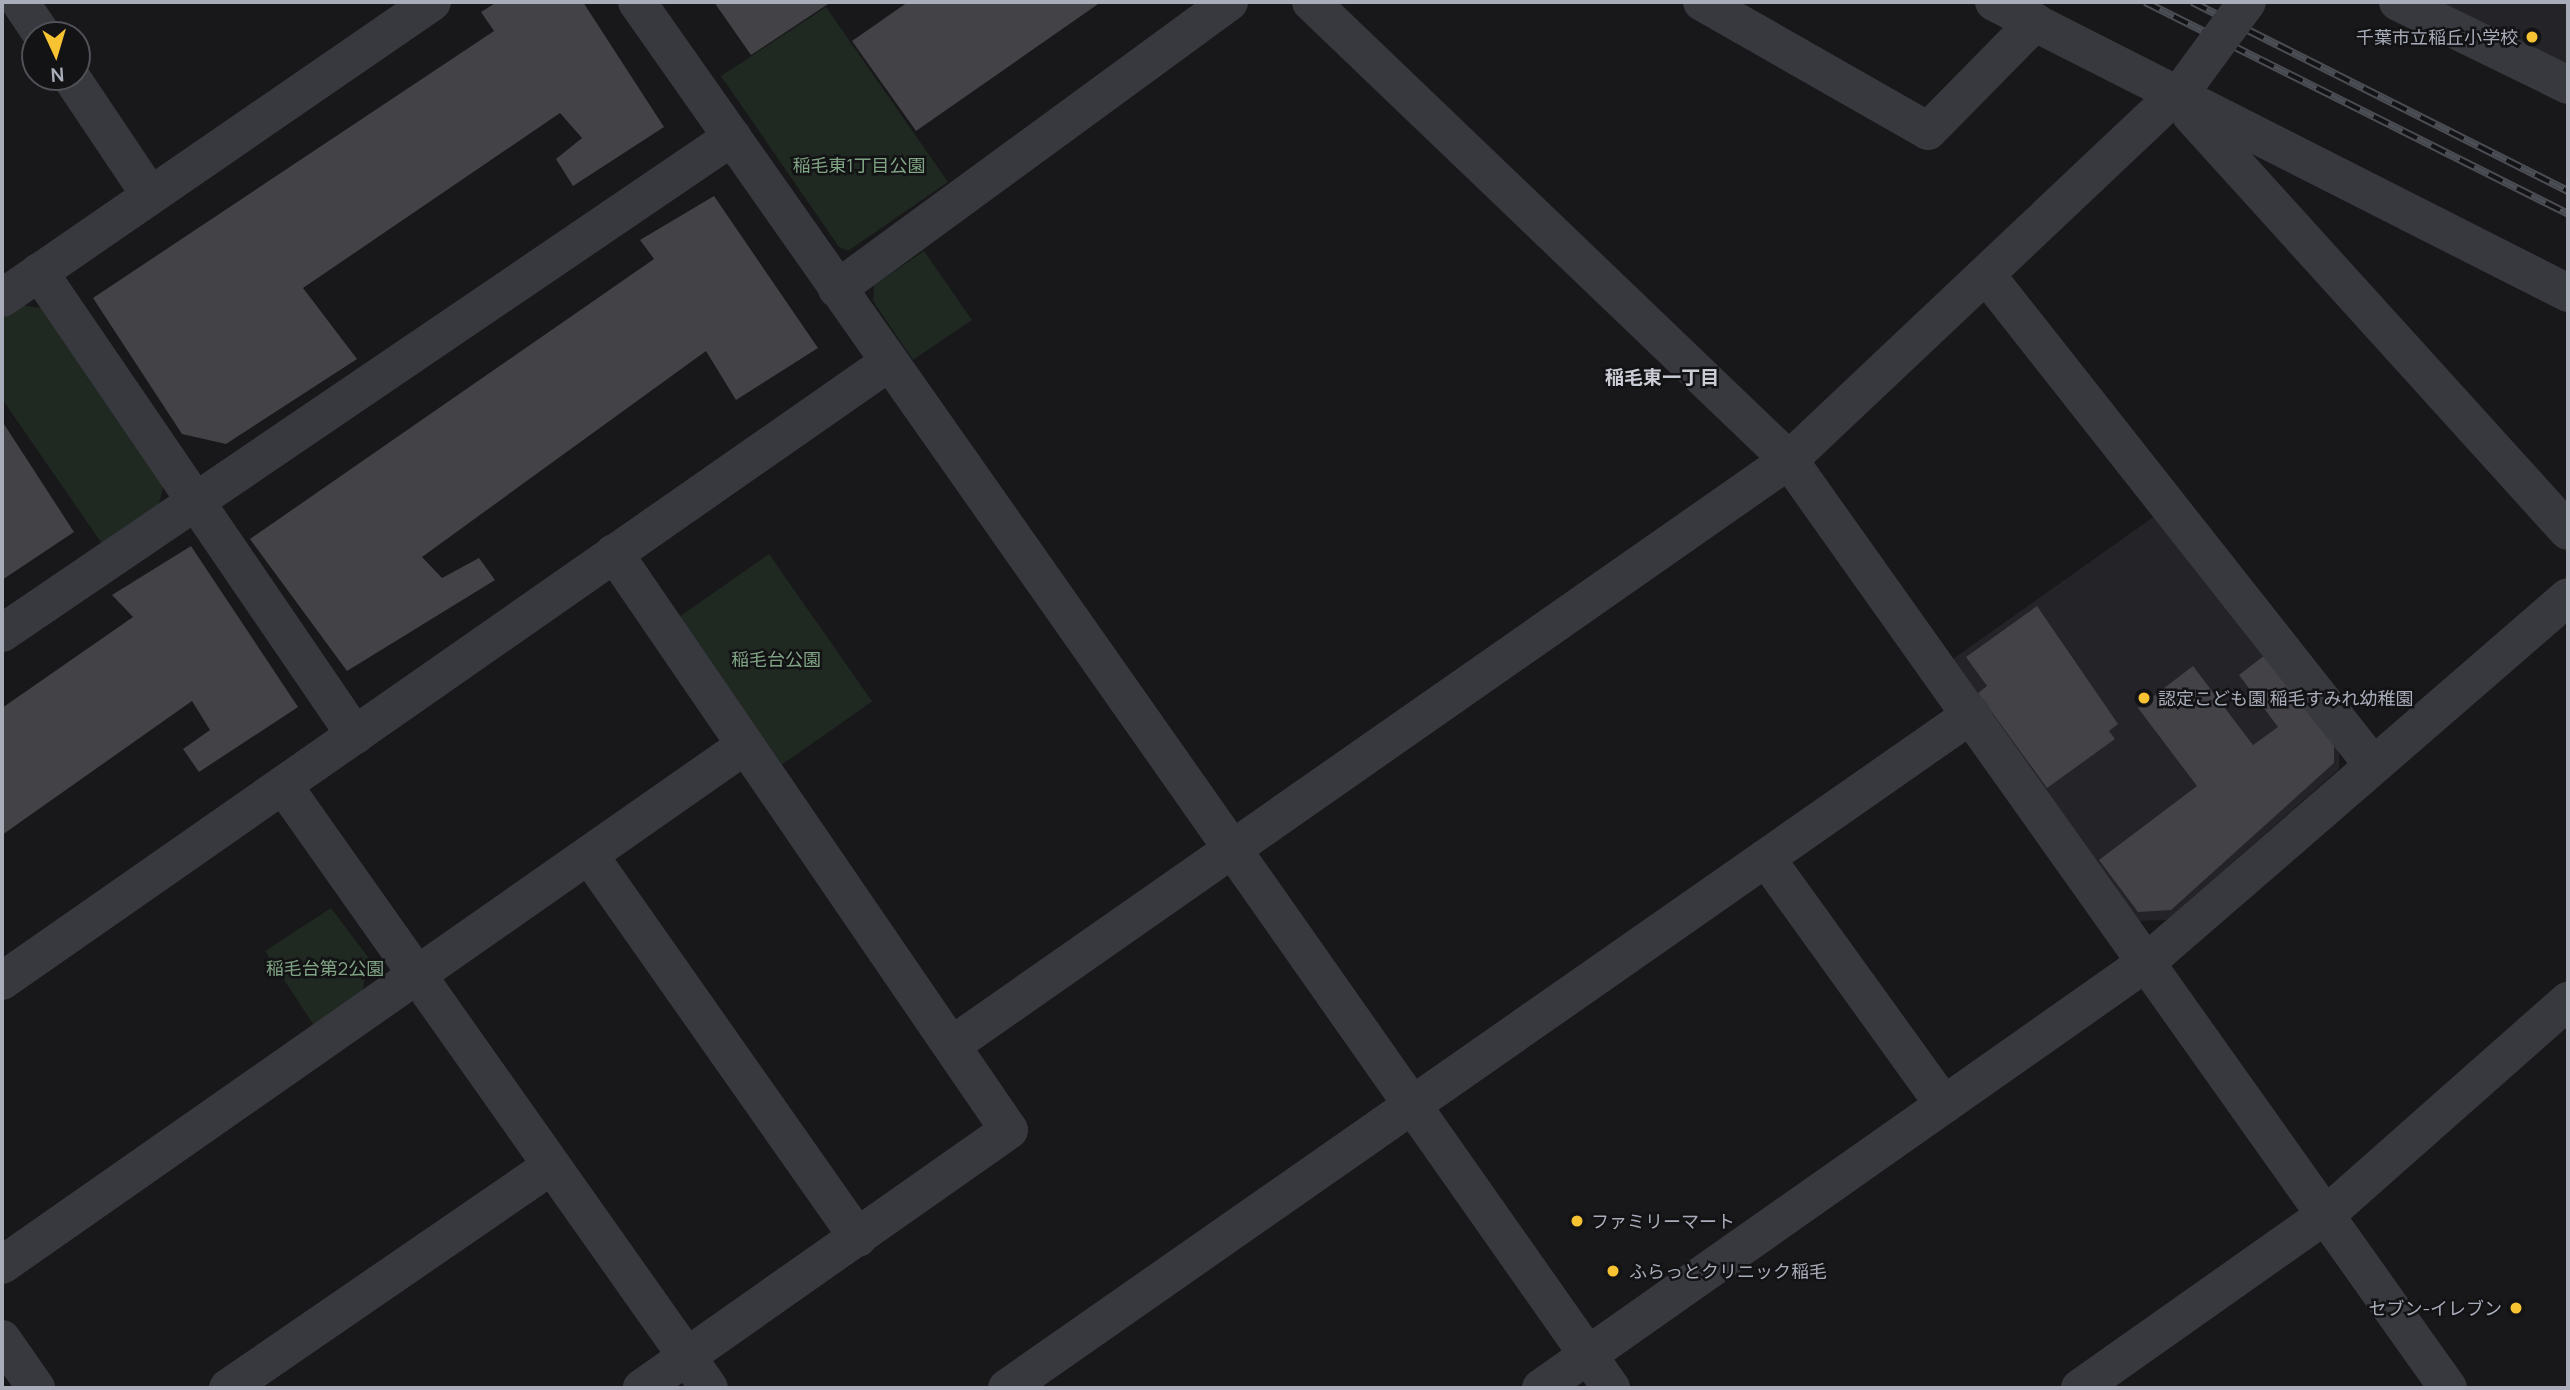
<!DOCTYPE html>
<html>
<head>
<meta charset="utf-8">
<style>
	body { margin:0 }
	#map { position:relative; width:2570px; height:1390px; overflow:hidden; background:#18181a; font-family:Manrope,"Noto Sans JP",sans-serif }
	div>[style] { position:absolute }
	.built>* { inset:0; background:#242327 }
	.green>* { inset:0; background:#1f2821; transform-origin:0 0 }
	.building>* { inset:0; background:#424247 }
	.minor>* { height:38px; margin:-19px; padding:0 19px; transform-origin:19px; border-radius:19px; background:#38393f }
	.rail>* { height:8px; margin-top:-4px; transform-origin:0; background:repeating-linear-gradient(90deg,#131315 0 16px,#4b4d54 0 32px); box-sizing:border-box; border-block:2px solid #4b4d54 }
	.minor-bridge>* { height:38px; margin:-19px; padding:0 19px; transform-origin:19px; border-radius:19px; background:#38393f }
	.dots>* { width:19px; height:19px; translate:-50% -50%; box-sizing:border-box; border:4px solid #131315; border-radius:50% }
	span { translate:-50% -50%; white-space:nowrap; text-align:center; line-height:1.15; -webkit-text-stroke:5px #131315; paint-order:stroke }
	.poi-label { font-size:18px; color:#a9adba }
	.right { translate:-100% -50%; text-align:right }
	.left { translate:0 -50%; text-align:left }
	.park-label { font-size:18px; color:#80a585 }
	.neighbourhood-label { font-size:19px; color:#cbcdd6; font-weight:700 }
	.frame { position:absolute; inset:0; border:4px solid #a9adba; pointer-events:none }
	.north { position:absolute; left:21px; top:21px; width:70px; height:70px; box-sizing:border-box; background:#131315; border:2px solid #4f5157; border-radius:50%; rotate:176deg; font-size:19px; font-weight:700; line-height:28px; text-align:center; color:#a9adba }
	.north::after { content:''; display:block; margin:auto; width:24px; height:32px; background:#f8c332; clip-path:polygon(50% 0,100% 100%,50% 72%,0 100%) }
</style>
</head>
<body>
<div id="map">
	<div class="built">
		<div style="clip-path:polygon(2425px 2px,2568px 2px,2568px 71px)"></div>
		<div style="clip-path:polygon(2159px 513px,2339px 736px,2339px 769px,2167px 920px,2137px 921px,1953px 659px)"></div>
	</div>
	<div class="green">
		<div style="clip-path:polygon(826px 7px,948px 182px,848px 251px,839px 247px,721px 76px)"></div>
		<div style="clip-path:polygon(924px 251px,972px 320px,913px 360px,873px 301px,874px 285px)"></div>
		<div style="clip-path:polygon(21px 305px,47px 309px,164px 483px,157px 513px,105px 548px,2px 399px,2px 318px)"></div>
		<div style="left:769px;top:554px;width:180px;height:110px;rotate:55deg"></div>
		<div style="clip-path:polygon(331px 908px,368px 957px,362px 995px,315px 1027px,265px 951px)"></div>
	</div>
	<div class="building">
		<div style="clip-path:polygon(497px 2px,583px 2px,664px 127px,573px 186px,556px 159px,582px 138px,560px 113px,303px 288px,357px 359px,226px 444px,182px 434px,93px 298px,494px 31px,481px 12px)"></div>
		<div style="clip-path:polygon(714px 2px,831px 2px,751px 55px)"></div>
		<div style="clip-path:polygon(908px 2px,1101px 2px,916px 131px,852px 41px)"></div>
		<div style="clip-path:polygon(714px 196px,818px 348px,736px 400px,706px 351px,422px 557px,442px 578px,479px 558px,495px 580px,347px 671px,250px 539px,654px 259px,640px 240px)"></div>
		<div style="clip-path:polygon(2px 421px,74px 532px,2px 580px)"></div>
		<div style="clip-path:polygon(191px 546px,298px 707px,199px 772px,183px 749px,210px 730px,192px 701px,2px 835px,2px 708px,133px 617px,112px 595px)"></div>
		<div style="clip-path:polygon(2037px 606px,2118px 724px,2109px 731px,2115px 739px,2047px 788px,1978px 693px,1987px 686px,1966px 657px)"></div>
		<div style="clip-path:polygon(2265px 655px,2334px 740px,2334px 763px,2171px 910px,2138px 912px,2099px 860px,2197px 786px,2138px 708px,2193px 666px,2253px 745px,2278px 727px,2239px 675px)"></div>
	</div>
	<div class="minor">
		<div style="left:20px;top:2px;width:40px;rotate:56deg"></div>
		<div style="left:637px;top:2px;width:1694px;rotate:54.9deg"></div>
		<div style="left:1311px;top:2px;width:662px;rotate:43.78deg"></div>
		<div style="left:1789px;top:460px;width:1138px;rotate:54.62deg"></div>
		<div style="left:1702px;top:2px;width:260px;rotate:29.7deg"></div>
		<div style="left:1928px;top:131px;width:153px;rotate:-45.5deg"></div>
		<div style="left:1994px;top:2px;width:644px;rotate:26.88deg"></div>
		<div style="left:2398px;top:2px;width:189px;rotate:26deg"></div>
		<div style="left:71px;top:77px;width:142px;rotate:56.2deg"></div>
		<div style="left:2191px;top:115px;width:561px;rotate:47.82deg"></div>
		<div style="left:39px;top:272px;width:561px;rotate:55.69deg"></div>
		<div style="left:1988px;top:277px;width:622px;rotate:51.73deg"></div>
		<div style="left:837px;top:289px;width:486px;rotate:-36.2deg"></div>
		<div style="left:2px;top:298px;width:522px;rotate:-34.54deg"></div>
		<div style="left:614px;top:553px;width:699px;rotate:55.61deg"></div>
		<div style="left:1009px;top:1130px;width:449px;rotate:144.9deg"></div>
		<div style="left:2px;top:633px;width:883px;rotate:-34.19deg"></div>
		<div style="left:283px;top:785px;width:738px;rotate:54.76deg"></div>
		<div style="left:589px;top:855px;width:468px;rotate:54.9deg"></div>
		<div style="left:1766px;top:858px;width:304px;rotate:54.2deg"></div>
		<div style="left:2px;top:981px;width:1080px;rotate:-34.9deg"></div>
		<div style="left:952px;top:1045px;width:1021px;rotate:-34.95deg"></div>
		<div style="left:1789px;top:460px;width:546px;rotate:-43.37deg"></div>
		<div style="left:2px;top:1265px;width:904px;rotate:-34.96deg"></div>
		<div style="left:2px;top:1339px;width:60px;rotate:55.2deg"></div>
		<div style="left:228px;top:1388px;width:390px;rotate:-34.5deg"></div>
		<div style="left:1007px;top:1388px;width:1177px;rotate:-34.93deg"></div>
		<div style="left:1541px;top:1388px;width:741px;rotate:-35.11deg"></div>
		<div style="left:2147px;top:962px;width:557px;rotate:-40.92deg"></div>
		<div style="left:2080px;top:1388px;width:302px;rotate:-35.2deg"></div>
		<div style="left:2327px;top:1214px;width:322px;rotate:-41.5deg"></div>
	</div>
	<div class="rail">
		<div style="left:2145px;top:2px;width:473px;rotate:26.6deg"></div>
		<div style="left:2192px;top:2px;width:421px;rotate:26.7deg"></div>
	</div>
	<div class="minor-bridge">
		<div style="left:2186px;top:85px;width:103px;rotate:-53.7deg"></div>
	</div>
	<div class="dots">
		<div style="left:2532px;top:37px;background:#f8c332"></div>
		<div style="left:2144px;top:698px;background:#f8c332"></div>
		<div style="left:1577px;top:1221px;background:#f8c332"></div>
		<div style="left:1613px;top:1271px;background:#f8c332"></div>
		<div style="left:2516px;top:1308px;background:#f8c332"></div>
	</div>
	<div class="poi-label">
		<span class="right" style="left:2518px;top:37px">千葉市立稲丘小学校</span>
		<span class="left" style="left:2158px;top:698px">認定こども園 稲毛すみれ幼稚園</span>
		<span class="left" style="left:1591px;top:1221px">ファミリーマート</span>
		<span class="left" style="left:1629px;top:1271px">ふらっとクリニック稲毛</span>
		<span class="right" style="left:2502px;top:1308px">セブン-イレブン</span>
	</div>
	<div class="park-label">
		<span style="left:859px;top:165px">稲毛東1丁目公園</span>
		<span style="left:776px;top:659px">稲毛台公園</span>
		<span style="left:325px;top:968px">稲毛台第2公園</span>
	</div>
	<div class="neighbourhood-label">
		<span style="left:1662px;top:378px">稲毛東一丁目</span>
	</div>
	<div class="frame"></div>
	<div class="north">N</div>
</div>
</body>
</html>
